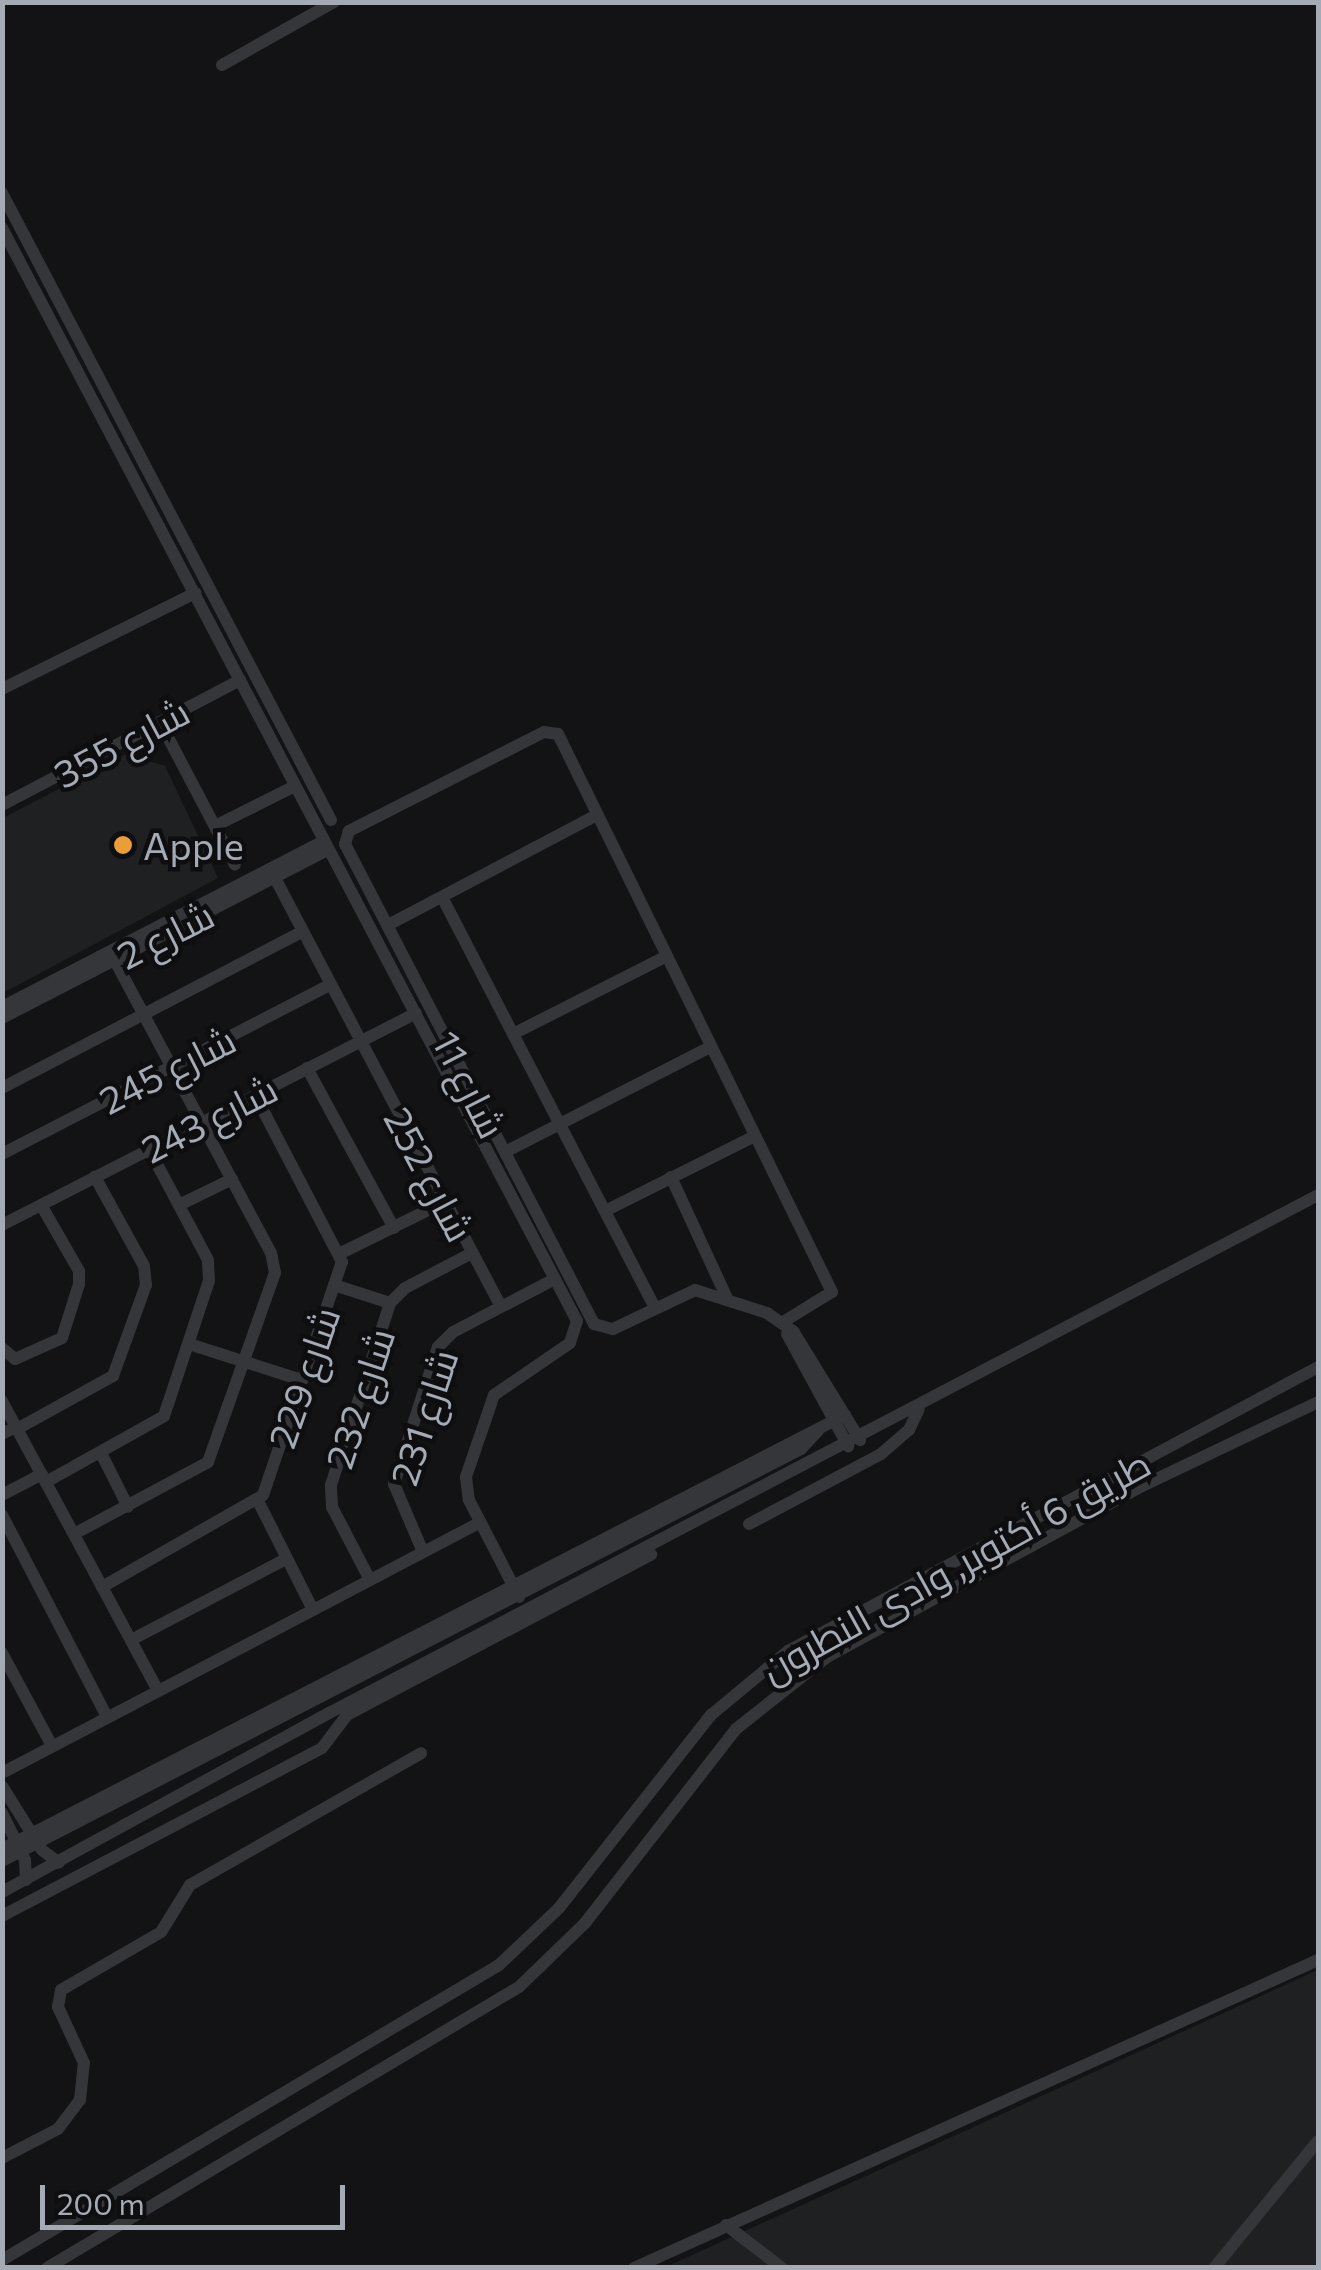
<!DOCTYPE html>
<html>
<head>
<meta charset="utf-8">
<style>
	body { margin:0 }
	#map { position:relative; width:1321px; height:2270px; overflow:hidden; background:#131315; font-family:Commissioner,Cairo,sans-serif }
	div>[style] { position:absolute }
	.built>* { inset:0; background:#1f2022 }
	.minor>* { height:12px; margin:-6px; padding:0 6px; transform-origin:6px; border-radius:6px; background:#34363a }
	.dots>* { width:28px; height:28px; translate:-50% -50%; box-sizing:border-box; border:5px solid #0e0e10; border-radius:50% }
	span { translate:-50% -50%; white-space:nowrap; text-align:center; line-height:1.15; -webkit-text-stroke:9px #0e0e10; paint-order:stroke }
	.street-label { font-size:38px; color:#a5abb5 }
	.poi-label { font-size:38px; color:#a5abb5 }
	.left { translate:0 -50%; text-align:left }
	.frame { position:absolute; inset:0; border:5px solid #a5abb5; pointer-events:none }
	.scale { position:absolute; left:40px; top:2185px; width:305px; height:45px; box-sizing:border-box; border:5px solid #a5abb5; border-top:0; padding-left:12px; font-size:30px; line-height:35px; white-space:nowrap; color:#a5abb5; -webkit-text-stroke:8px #0e0e10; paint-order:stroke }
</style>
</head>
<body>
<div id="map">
	<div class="built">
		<div style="clip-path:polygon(126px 754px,165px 766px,218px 878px,3px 993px,3px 818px)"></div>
		<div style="clip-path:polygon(1318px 1970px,1318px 2267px,666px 2267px)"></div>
	</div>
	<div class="minor">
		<div style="left:222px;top:65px;width:129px;rotate:-29.4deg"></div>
		<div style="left:2px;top:193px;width:708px;rotate:62.31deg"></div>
		<div style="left:2px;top:228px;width:1235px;rotate:62.25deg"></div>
		<div style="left:577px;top:1321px;width:23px;rotate:108deg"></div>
		<div style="left:570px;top:1343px;width:92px;rotate:145.6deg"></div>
		<div style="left:494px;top:1395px;width:87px;rotate:108.9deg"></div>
		<div style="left:466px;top:1477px;width:23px;rotate:83deg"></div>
		<div style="left:469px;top:1500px;width:109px;rotate:62.7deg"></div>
		<div style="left:2px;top:689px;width:216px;rotate:-26.4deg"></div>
		<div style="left:160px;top:722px;width:161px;rotate:62.3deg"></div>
		<div style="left:2px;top:805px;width:269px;rotate:-27.7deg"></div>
		<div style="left:215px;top:826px;width:89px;rotate:-26.6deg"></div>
		<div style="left:275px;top:878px;width:484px;rotate:62.2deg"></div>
		<div style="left:442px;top:897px;width:461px;rotate:62.6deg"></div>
		<div style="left:388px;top:925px;width:236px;rotate:-27.8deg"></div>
		<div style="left:2px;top:1007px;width:362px;rotate:-27.3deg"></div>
		<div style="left:2px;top:1018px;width:367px;rotate:-27.3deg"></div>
		<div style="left:513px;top:1034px;width:170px;rotate:-26.9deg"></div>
		<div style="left:307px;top:1068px;width:182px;rotate:61.5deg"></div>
		<div style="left:2px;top:1088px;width:338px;rotate:-27.5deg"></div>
		<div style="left:505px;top:1152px;width:228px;rotate:-27.1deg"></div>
		<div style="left:2px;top:1154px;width:370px;rotate:-27.3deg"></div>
		<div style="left:671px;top:1177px;width:133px;rotate:65.2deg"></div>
		<div style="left:179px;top:1205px;width:59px;rotate:-26.1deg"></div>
		<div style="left:605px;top:1211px;width:165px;rotate:-26.6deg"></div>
		<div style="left:2px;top:1225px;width:465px;rotate:-27.1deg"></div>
		<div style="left:341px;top:1253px;width:115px;rotate:-26.3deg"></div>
		<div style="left:334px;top:1285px;width:59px;rotate:17.8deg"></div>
		<div style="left:783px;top:1322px;width:57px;rotate:-31.5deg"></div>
		<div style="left:832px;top:1292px;width:622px;rotate:-116.15deg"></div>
		<div style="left:558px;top:734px;width:14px;rotate:-172deg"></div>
		<div style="left:544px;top:732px;width:219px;rotate:153.1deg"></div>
		<div style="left:349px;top:831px;width:14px;rotate:107deg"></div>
		<div style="left:345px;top:844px;width:541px;rotate:62.58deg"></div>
		<div style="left:594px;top:1324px;width:20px;rotate:15deg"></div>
		<div style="left:613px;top:1329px;width:91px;rotate:-25.4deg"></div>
		<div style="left:695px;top:1290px;width:76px;rotate:17.7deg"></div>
		<div style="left:767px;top:1313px;width:32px;rotate:35deg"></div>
		<div style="left:793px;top:1331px;width:128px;rotate:58.4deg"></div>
		<div style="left:787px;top:1334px;width:128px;rotate:61.4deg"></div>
		<div style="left:189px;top:1344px;width:119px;rotate:17.7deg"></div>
		<div style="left:2px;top:1348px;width:17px;rotate:40deg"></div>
		<div style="left:15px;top:1359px;width:51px;rotate:-24.1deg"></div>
		<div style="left:62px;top:1338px;width:57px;rotate:-72.5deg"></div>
		<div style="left:79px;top:1284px;width:13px;rotate:-90deg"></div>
		<div style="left:79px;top:1271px;width:76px;rotate:-119.9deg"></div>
		<div style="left:2px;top:1401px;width:329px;rotate:61.7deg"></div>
		<div style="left:17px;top:1429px;width:110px;rotate:-28.9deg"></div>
		<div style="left:113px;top:1376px;width:97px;rotate:-70.1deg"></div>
		<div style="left:146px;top:1285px;width:19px;rotate:-96deg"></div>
		<div style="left:144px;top:1266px;width:102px;rotate:-118.8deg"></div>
		<div style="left:2px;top:1434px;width:16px;rotate:-27deg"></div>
		<div style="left:101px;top:1453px;width:60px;rotate:63.4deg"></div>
		<div style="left:46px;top:1482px;width:135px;rotate:-29.2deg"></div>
		<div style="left:164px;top:1416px;width:142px;rotate:-71.6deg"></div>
		<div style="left:209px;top:1281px;width:21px;rotate:-93deg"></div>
		<div style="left:208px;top:1260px;width:126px;rotate:-118deg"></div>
		<div style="left:2px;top:1495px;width:45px;rotate:-27.7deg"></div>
		<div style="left:258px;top:1501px;width:122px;rotate:63.2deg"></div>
		<div style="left:2px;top:1515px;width:228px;rotate:62.5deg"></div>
		<div style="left:749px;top:1524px;width:149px;rotate:-27.9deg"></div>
		<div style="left:881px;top:1454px;width:37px;rotate:-41deg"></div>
		<div style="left:909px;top:1430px;width:23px;rotate:-65deg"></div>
		<div style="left:74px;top:1534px;width:152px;rotate:-28.2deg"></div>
		<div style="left:208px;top:1462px;width:201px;rotate:-70.5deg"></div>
		<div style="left:275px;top:1273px;width:20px;rotate:-101deg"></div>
		<div style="left:271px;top:1253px;width:331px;rotate:-118.1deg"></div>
		<div style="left:423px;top:1552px;width:74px;rotate:-113.1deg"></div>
		<div style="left:394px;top:1484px;width:144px;rotate:-72.2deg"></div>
		<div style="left:438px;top:1347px;width:21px;rotate:-45deg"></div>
		<div style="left:453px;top:1332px;width:115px;rotate:-27.5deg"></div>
		<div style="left:370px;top:1580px;width:82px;rotate:-117.5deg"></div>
		<div style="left:332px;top:1507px;width:22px;rotate:-93deg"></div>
		<div style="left:331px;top:1485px;width:191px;rotate:-72deg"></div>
		<div style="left:390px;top:1303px;width:21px;rotate:-45deg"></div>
		<div style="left:405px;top:1288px;width:76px;rotate:-27.6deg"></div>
		<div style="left:102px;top:1587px;width:185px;rotate:-29.7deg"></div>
		<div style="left:263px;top:1495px;width:246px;rotate:-71.3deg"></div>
		<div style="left:342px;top:1262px;width:188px;rotate:-117.5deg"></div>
		<div style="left:131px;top:1640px;width:175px;rotate:-27.6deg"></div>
		<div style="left:2px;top:1653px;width:106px;rotate:61.7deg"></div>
		<div style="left:2px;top:1773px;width:539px;rotate:-27.66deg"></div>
		<div style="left:2px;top:1786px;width:75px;rotate:58deg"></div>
		<div style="left:42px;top:1850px;width:21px;rotate:37deg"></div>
		<div style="left:2px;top:1813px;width:52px;rotate:63.9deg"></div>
		<div style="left:25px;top:1860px;width:20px;rotate:87deg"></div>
		<div style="left:2px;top:1849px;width:948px;rotate:-27.24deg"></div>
		<div style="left:2px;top:1861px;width:899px;rotate:-27.28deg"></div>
		<div style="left:801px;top:1449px;width:26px;rotate:-47deg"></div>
		<div style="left:2px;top:1892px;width:373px;rotate:-28.7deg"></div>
		<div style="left:329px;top:1713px;width:1116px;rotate:-27.64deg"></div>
		<div style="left:2px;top:1916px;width:361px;rotate:-27.7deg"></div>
		<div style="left:322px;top:1748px;width:41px;rotate:-52.9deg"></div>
		<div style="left:347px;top:1715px;width:344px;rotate:-27.8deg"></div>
		<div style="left:2px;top:2158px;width:63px;rotate:-27.4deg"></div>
		<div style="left:58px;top:2129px;width:36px;rotate:-53deg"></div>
		<div style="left:80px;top:2100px;width:37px;rotate:-84deg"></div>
		<div style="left:84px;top:2063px;width:62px;rotate:-114.9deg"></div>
		<div style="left:58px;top:2007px;width:17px;rotate:-80deg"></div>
		<div style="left:61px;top:1990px;width:116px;rotate:-30.1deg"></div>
		<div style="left:161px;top:1932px;width:55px;rotate:-58.3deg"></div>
		<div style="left:190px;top:1885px;width:266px;rotate:-29.7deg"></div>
		<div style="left:726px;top:2225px;width:71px;rotate:37.5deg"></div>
		<div style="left:2px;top:2260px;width:578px;rotate:-30.69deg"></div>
		<div style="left:499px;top:1965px;width:83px;rotate:-43.5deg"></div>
		<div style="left:559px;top:1908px;width:246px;rotate:-51.8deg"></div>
		<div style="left:711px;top:1715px;width:100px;rotate:-39.7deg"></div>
		<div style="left:788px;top:1651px;width:601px;rotate:-28.18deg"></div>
		<div style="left:47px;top:2268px;width:549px;rotate:-30.77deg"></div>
		<div style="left:519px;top:1987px;width:92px;rotate:-44.1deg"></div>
		<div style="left:585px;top:1923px;width:246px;rotate:-52.1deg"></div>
		<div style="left:736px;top:1729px;width:116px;rotate:-38.4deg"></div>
		<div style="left:827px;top:1657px;width:358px;rotate:-28.5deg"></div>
		<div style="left:1142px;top:1486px;width:195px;rotate:-25.5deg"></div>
		<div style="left:634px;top:2268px;width:750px;rotate:-24.24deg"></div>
		<div style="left:1214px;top:2268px;width:164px;rotate:-50.7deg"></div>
	</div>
	<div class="dots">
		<div style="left:123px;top:845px;background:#e99e37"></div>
	</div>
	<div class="street-label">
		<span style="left:121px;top:742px;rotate:-28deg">شارع 355</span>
		<span style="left:165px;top:934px;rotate:-27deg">شارع 2</span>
		<span style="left:167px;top:1069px;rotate:-27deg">شارع 245</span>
		<span style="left:470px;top:1084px;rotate:63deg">شارع 11</span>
		<span style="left:209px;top:1118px;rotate:-27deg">شارع 243</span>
		<span style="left:430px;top:1174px;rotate:62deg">شارع 252</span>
		<span style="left:303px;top:1377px;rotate:-71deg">شارع 229</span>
		<span style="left:359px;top:1398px;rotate:-72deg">شارع 232</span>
		<span style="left:423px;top:1417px;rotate:-72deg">شارع 231</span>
		<span style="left:955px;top:1565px;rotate:-29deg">طريق 6 أكتوبر, وادى النطرون</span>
	</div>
	<div class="poi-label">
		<span class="left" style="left:143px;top:845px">Apple</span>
	</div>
	<div class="frame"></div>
	<div class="scale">200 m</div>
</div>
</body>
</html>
